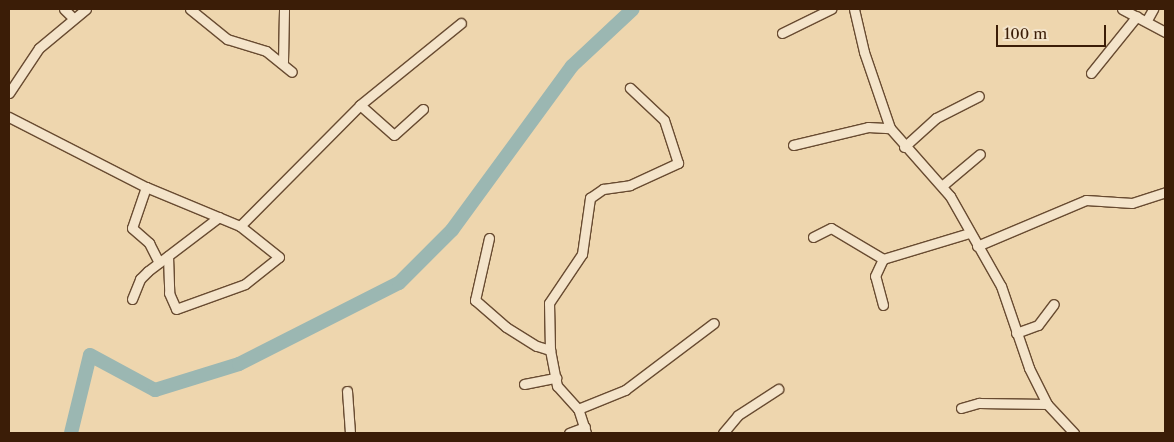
<!DOCTYPE html>
<html>
<head>
<meta charset="utf-8">
<style>
	body { margin:0 }
	#map { position:relative; width:1174px; height:442px; overflow:hidden; background:#eed6ae; font-family:"Libre Caslon Text",serif }
	div>[style] { position:absolute }
	.river>* { height:14px; margin:-7px; padding:0 7px; transform-origin:7px; border-radius:7px; background:#9bb7b2 }
	.roads { filter:drop-shadow(1px 0 #684b31) drop-shadow(-1px 0 #684b31) drop-shadow(0 1px #684b31) drop-shadow(0 -1px #684b31) }
	.street>* { height:9px; margin:-4.5px; padding:0 4.5px; transform-origin:4.5px; border-radius:4.5px; background:#f4e4ca }
	span { translate:-50% -50%; white-space:nowrap; text-align:center; line-height:1.15; -webkit-text-stroke:4.5px #f4e4ca; paint-order:stroke }
	.frame { position:absolute; inset:0; border:10px solid #3b1d07; pointer-events:none }
	.scale { position:absolute; left:996px; top:25px; width:110px; height:22px; box-sizing:border-box; border:2px solid #3b1d07; border-top:0; padding-left:6px; font-size:15px; line-height:18px; white-space:nowrap; color:#3b1d07; -webkit-text-stroke:4px #f4e4ca; paint-order:stroke }
</style>
</head>
<body>
<div id="map">
	<div class="river">
		<div style="left:71px;top:433px;width:80px;rotate:-76.3deg"></div>
		<div style="left:90px;top:355px;width:74px;rotate:28.3deg"></div>
		<div style="left:155px;top:390px;width:88px;rotate:-17.2deg"></div>
		<div style="left:239px;top:364px;width:179px;rotate:-26.9deg"></div>
		<div style="left:399px;top:283px;width:75px;rotate:-45deg"></div>
		<div style="left:452px;top:230px;width:203px;rotate:-53.8deg"></div>
		<div style="left:572px;top:66px;width:83px;rotate:-43.1deg"></div>
	</div>
	<div class="roads">
		<div class="street">
			<div style="left:64px;top:9px;width:13px;rotate:45deg"></div>
			<div style="left:190px;top:9px;width:48px;rotate:39deg"></div>
			<div style="left:227px;top:39px;width:41px;rotate:17.1deg"></div>
			<div style="left:266px;top:51px;width:33px;rotate:39deg"></div>
			<div style="left:854px;top:9px;width:44px;rotate:76.9deg"></div>
			<div style="left:864px;top:52px;width:80px;rotate:71.1deg"></div>
			<div style="left:890px;top:128px;width:91px;rotate:48.6deg"></div>
			<div style="left:950px;top:196px;width:103px;rotate:60.5deg"></div>
			<div style="left:1001px;top:286px;width:87px;rotate:71.1deg"></div>
			<div style="left:1029px;top:368px;width:40px;rotate:63.4deg"></div>
			<div style="left:1047px;top:404px;width:40px;rotate:47deg"></div>
			<div style="left:1122px;top:9px;width:49px;rotate:28.1deg"></div>
			<div style="left:1147px;top:20px;width:13px;rotate:-61deg"></div>
			<div style="left:782px;top:33px;width:55px;rotate:-26.1deg"></div>
			<div style="left:283px;top:62px;width:53px;rotate:-88.9deg"></div>
			<div style="left:1091px;top:73px;width:73px;rotate:-51.1deg"></div>
			<div style="left:9px;top:93px;width:54px;rotate:-56.3deg"></div>
			<div style="left:39px;top:48px;width:61px;rotate:-39.7deg"></div>
			<div style="left:360px;top:105px;width:45px;rotate:41.4deg"></div>
			<div style="left:394px;top:135px;width:39px;rotate:-42deg"></div>
			<div style="left:9px;top:117px;width:154px;rotate:27.1deg"></div>
			<div style="left:146px;top:187px;width:102px;rotate:22.5deg"></div>
			<div style="left:240px;top:226px;width:170px;rotate:-45.2deg"></div>
			<div style="left:360px;top:105px;width:130px;rotate:-39.1deg"></div>
			<div style="left:793px;top:145px;width:77px;rotate:-13.5deg"></div>
			<div style="left:868px;top:127px;width:22px;rotate:3deg"></div>
			<div style="left:904px;top:147px;width:43px;rotate:-42.2deg"></div>
			<div style="left:936px;top:118px;width:48px;rotate:-27.1deg"></div>
			<div style="left:943px;top:185px;width:48px;rotate:-40deg"></div>
			<div style="left:146px;top:187px;width:43px;rotate:108.9deg"></div>
			<div style="left:132px;top:228px;width:23px;rotate:41deg"></div>
			<div style="left:149px;top:243px;width:22px;rotate:63deg"></div>
			<div style="left:813px;top:237px;width:20px;rotate:-27deg"></div>
			<div style="left:831px;top:228px;width:61px;rotate:30.8deg"></div>
			<div style="left:489px;top:238px;width:64px;rotate:102.7deg"></div>
			<div style="left:475px;top:300px;width:41px;rotate:41.1deg"></div>
			<div style="left:506px;top:327px;width:36px;rotate:32deg"></div>
			<div style="left:537px;top:346px;width:14px;rotate:17deg"></div>
			<div style="left:977px;top:246px;width:118px;rotate:-22.9deg"></div>
			<div style="left:1086px;top:200px;width:46px;rotate:3.7deg"></div>
			<div style="left:1132px;top:203px;width:35px;rotate:-18deg"></div>
			<div style="left:168px;top:256px;width:37px;rotate:88deg"></div>
			<div style="left:169px;top:293px;width:17px;rotate:66deg"></div>
			<div style="left:176px;top:309px;width:73px;rotate:-19.9deg"></div>
			<div style="left:245px;top:284px;width:43px;rotate:-38.5deg"></div>
			<div style="left:279px;top:257px;width:50px;rotate:-141.5deg"></div>
			<div style="left:132px;top:299px;width:22px;rotate:-68deg"></div>
			<div style="left:140px;top:279px;width:11px;rotate:-45deg"></div>
			<div style="left:148px;top:271px;width:89px;rotate:-37.3deg"></div>
			<div style="left:883px;top:305px;width:30px;rotate:-105deg"></div>
			<div style="left:875px;top:276px;width:19px;rotate:-65deg"></div>
			<div style="left:883px;top:259px;width:90px;rotate:-16.8deg"></div>
			<div style="left:1016px;top:333px;width:23px;rotate:-20deg"></div>
			<div style="left:1038px;top:325px;width:26px;rotate:-53deg"></div>
			<div style="left:524px;top:384px;width:33px;rotate:-11deg"></div>
			<div style="left:347px;top:391px;width:42px;rotate:85.9deg"></div>
			<div style="left:961px;top:408px;width:19px;rotate:-16deg"></div>
			<div style="left:979px;top:403px;width:68px;rotate:0.8deg"></div>
			<div style="left:578px;top:409px;width:51px;rotate:-22deg"></div>
			<div style="left:625px;top:390px;width:111px;rotate:-37deg"></div>
			<div style="left:569px;top:433px;width:17px;rotate:-21deg"></div>
			<div style="left:586px;top:433px;width:25px;rotate:-108deg"></div>
			<div style="left:578px;top:409px;width:31px;rotate:-132deg"></div>
			<div style="left:557px;top:386px;width:37px;rotate:-101deg"></div>
			<div style="left:550px;top:350px;width:47px;rotate:-91.2deg"></div>
			<div style="left:549px;top:303px;width:59px;rotate:-56deg"></div>
			<div style="left:582px;top:254px;width:57px;rotate:-81.9deg"></div>
			<div style="left:590px;top:198px;width:16px;rotate:-35deg"></div>
			<div style="left:603px;top:189px;width:27px;rotate:-8deg"></div>
			<div style="left:630px;top:185px;width:53px;rotate:-24.6deg"></div>
			<div style="left:678px;top:163px;width:45px;rotate:-108deg"></div>
			<div style="left:664px;top:120px;width:47px;rotate:-136.7deg"></div>
			<div style="left:723px;top:433px;width:23px;rotate:-50deg"></div>
			<div style="left:738px;top:415px;width:48px;rotate:-33deg"></div>
		</div>
	</div>
	<div class="frame"></div>
	<div class="scale">100 m</div>
</div>
</body>
</html>
